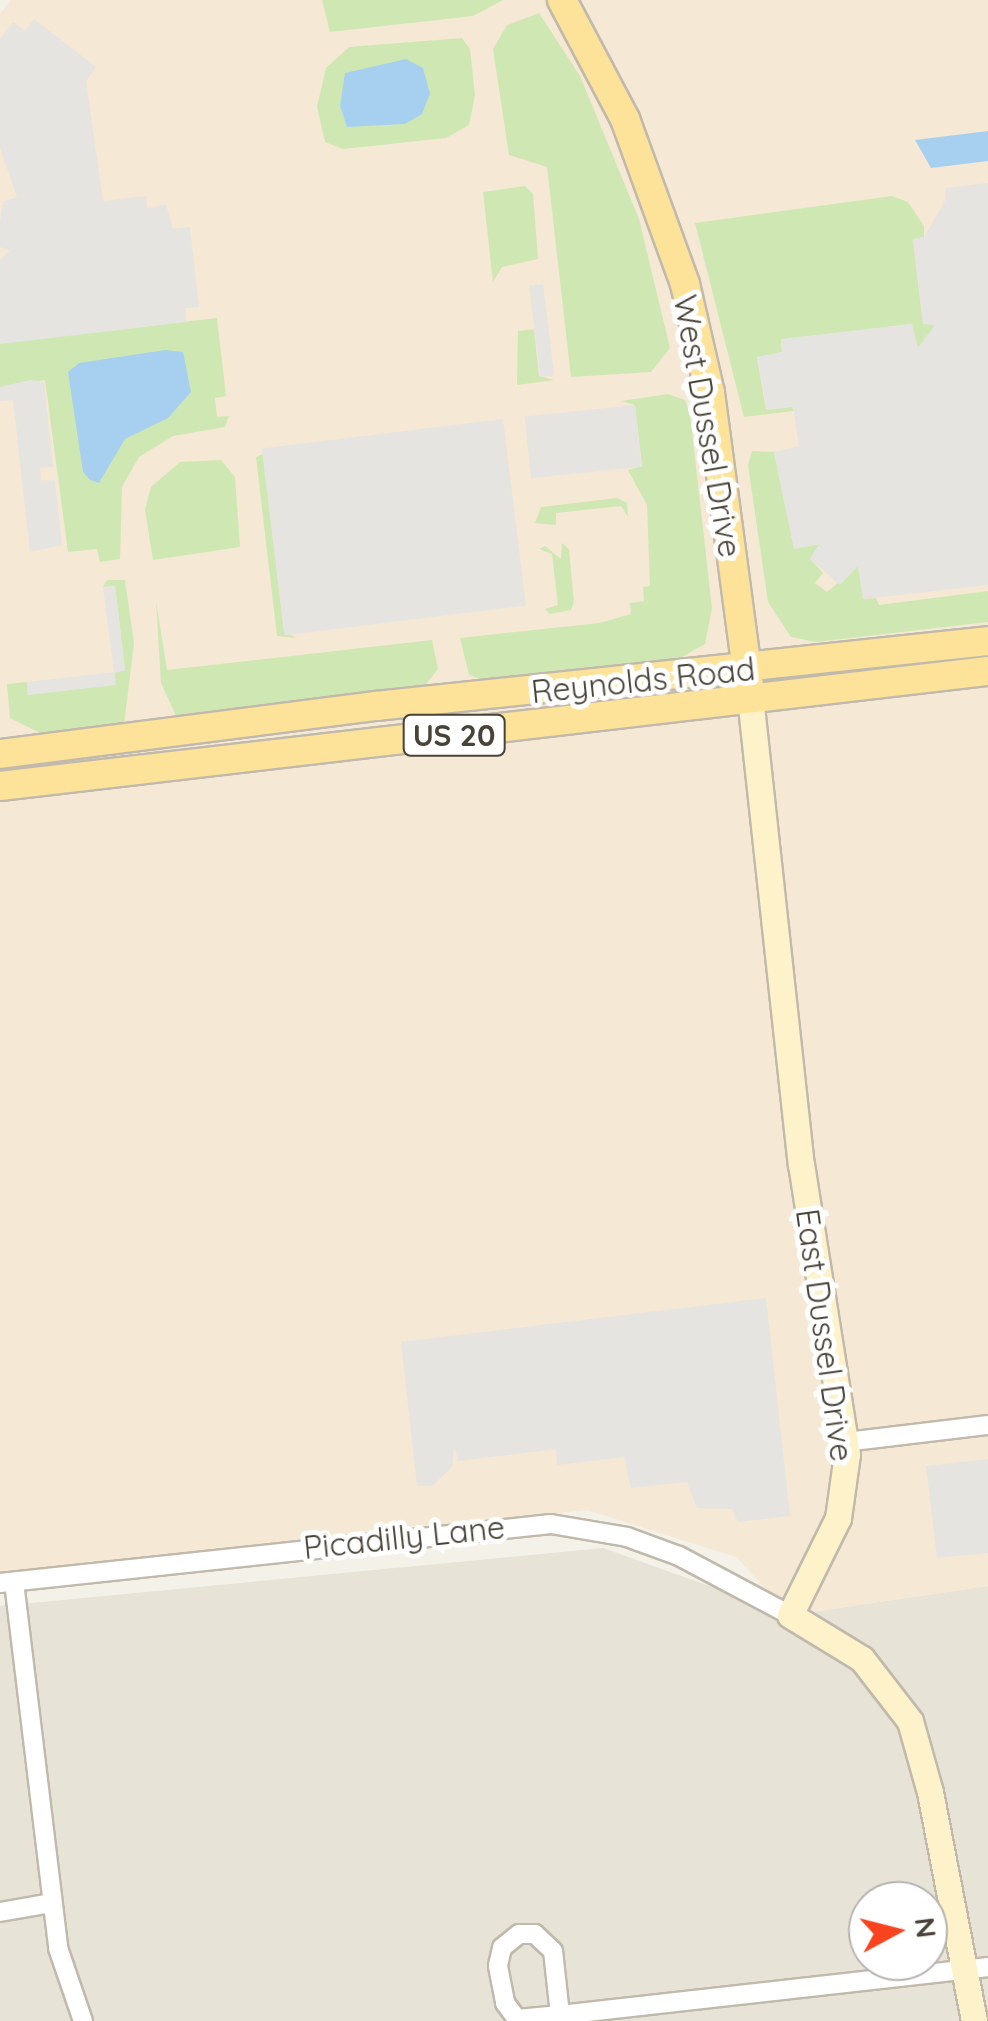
<!DOCTYPE html>
<html>
<head>
<meta charset="utf-8">
<style>
	body { margin:0 }
	#map { position:relative; width:988px; height:2021px; overflow:hidden; background:#f4f1e9; font-family:Quicksand,sans-serif }
	div>[style] { position:absolute }
	.residential>* { inset:0; background:#e8e3d7 }
	.commercial>* { inset:0; background:#f5e8d5 }
	.green>* { inset:0; background:#cfe8b3 }
	.parking>* { inset:0; background:#e6e4e1; transform-origin:0 0 }
	.water>* { inset:0; background:#a7d0f0 }
	.roads { filter:drop-shadow(2px 0 #c0b9ac) drop-shadow(-2px 0 #c0b9ac) drop-shadow(0 2px #c0b9ac) drop-shadow(0 -2px #c0b9ac) }
	.street>* { height:18px; margin:-9px; padding:0 9px; transform-origin:9px; border-radius:9px; background:#fff }
	.secondary>* { height:25px; margin:-12.5px; padding:0 12.5px; transform-origin:12.5px; border-radius:12.5px; background:#fef2ca }
	.primary>* { height:28px; margin:-14px; padding:0 14px; transform-origin:14px; border-radius:14px; background:#fde39a }
	span { translate:-50% -50%; white-space:nowrap; text-align:center; line-height:1.15; -webkit-text-stroke:10px #fff; paint-order:stroke }
	.shield-label span { padding:2px 8px; background:#fff; border:2px solid; border-radius:8px; -webkit-text-stroke-width:0 }
	.shield-label { font-size:30px; color:#484237; font-weight:700 }
	.street-label { font-size:32px; color:#484237 }
	.north { position:absolute; left:848px; top:1881px; width:100px; height:100px; box-sizing:border-box; background:#fff; border:2px solid #b6b3af; border-radius:50%; rotate:83deg; font-size:28px; font-weight:700; line-height:40px; text-align:center; color:#484237 }
	.north::after { content:''; display:block; margin:auto; width:35px; height:45px; background:#f7431e; clip-path:polygon(50% 0,100% 100%,50% 72%,0 100%) }
</style>
</head>
<body>
<div id="map">
	<div class="residential">
		<div style="clip-path:polygon(evenodd,603px 1548px,791px 1615px,988px 1586px,988px 2021px,0 2021px,0 1606px,603px 1548px,868px 1901px,928px 1901px,928px 1961px,868px 1961px,868px 1901px)"></div>
	</div>
	<div class="commercial">
		<div style="clip-path:polygon(11px 0,988px 0,988px 1586px,790px 1615px,736px 1557px,587px 1510px,0 1572px,0 14px)"></div>
	</div>
	<div class="green">
		<div style="clip-path:polygon(322px 0,503px 0,473px 16px,330px 32px)"></div>
		<div style="clip-path:polygon(539px 13px,580px 76px,639px 219px,670px 348px,651px 372px,571px 377px,547px 167px,509px 155px,493px 49px,507px 25px)"></div>
		<div style="clip-path:polygon(462px 38px,470px 49px,475px 95px,469px 125px,446px 138px,343px 149px,325px 142px,317px 107px,326px 68px,349px 47px)"></div>
		<div style="clip-path:polygon(525px 186px,533px 194px,538px 259px,502px 267px,493px 282px,483px 192px)"></div>
		<div style="clip-path:polygon(892px 196px,908px 202px,924px 226px,924px 238px,913px 240px,923px 323px,936px 325px,918px 348px,911px 324px,781px 340px,782px 352px,757px 358px,766px 409px,791px 404px,794px 411px,744px 417px,695px 223px)"></div>
		<div style="clip-path:polygon(217px 318px,226px 396px,215px 398px,217px 417px,229px 416px,225px 427px,173px 436px,139px 457px,122px 487px,120px 559px,100px 562px,97px 549px,68px 552px,45px 380px,0 387px,0 343px)"></div>
		<div style="clip-path:polygon(534px 329px,539px 376px,554px 380px,517px 385px,518px 331px)"></div>
		<div style="clip-path:polygon(668px 394px,685px 400px,690px 414px,712px 608px,705px 644px,678px 659px,617px 671px,489px 682px,469px 675px,460px 638px,599px 623px,631px 614px,630px 603px,644px 601px,643px 587px,650px 586px,647px 505px,628px 470px,642px 466px,635px 405px,621px 401px)"></div>
		<div style="clip-path:polygon(752px 451px,774px 452px,794px 548px,820px 544px,810px 559px,823px 573px,815px 583px,827px 592px,858px 566px,864px 599px,876px 598px,879px 605px,988px 591px,988px 622px,816px 642px,791px 637px,768px 602px,748px 465px)"></div>
		<div style="clip-path:polygon(263px 454px,284px 632px,297px 638px,277px 636px,256px 457px)"></div>
		<div style="clip-path:polygon(221px 460px,235px 477px,240px 547px,153px 560px,145px 510px,151px 487px,180px 462px)"></div>
		<div style="clip-path:polygon(617px 498px,627px 503px,628px 517px,621px 506px,556px 513px,556px 525px,535px 523px,541px 507px)"></div>
		<div style="clip-path:polygon(562px 543px,569px 549px,574px 602px,571px 610px,550px 614px,545px 609px,558px 605px,552px 554px,539px 549px,545px 546px,561px 559px)"></div>
		<div style="clip-path:polygon(107px 580px,125px 580px,134px 643px,124px 725px,52px 739px,10px 718px,7px 684px,27px 682px,28px 695px,125px 670px,115px 586px,103px 587px)"></div>
		<div style="clip-path:polygon(156px 601px,167px 670px,432px 640px,438px 669px,422px 689px,176px 716px,161px 683px)"></div>
	</div>
	<div class="parking">
		<div style="clip-path:polygon(34px 19px,96px 67px,86px 81px,103px 201px,146px 196px,147px 208px,166px 205px,173px 229px,190px 227px,199px 307px,185px 308px,186px 322px,0 344px,0 259px,10px 251px,0 247px,0 222px,3px 202px,17px 197px,0 148px,0 39px,13px 22px,25px 31px)"></div>
		<div style="clip-path:polygon(988px 183px,988px 585px,863px 599px,858px 566px,840px 585px,810px 559px,819px 544px,794px 549px,774px 452px,799px 446px,793px 407px,767px 410px,757px 357px,782px 352px,781px 339px,912px 324px,918px 348px,935px 325px,923px 324px,913px 239px,924px 237px,945px 201px,945px 188px)"></div>
		<div style="left:543px;top:284px;width:92px;height:14px;rotate:83deg"></div>
		<div style="clip-path:polygon(30px 380px,44px 382px,53px 467px,40px 468px,41px 481px,55px 480px,62px 545px,30px 552px,13px 400px,0 401px,0 387px)"></div>
		<div style="left:635px;top:405px;width:62px;height:111px;rotate:84deg"></div>
		<div style="left:503px;top:419px;width:188px;height:243px;rotate:83deg"></div>
		<div style="clip-path:polygon(115px 586px,125px 671px,114px 672px,116px 685px,28px 695px,27px 682px,114px 672px,103px 587px)"></div>
		<div style="clip-path:polygon(766px 1298px,790px 1516px,738px 1522px,732px 1509px,697px 1508px,687px 1482px,631px 1488px,624px 1457px,557px 1465px,556px 1449px,459px 1461px,454px 1447px,452px 1467px,432px 1486px,417px 1486px,401px 1342px)"></div>
		<div style="clip-path:polygon(988px 1459px,988px 1553px,937px 1558px,926px 1466px)"></div>
	</div>
	<div class="water">
		<div style="clip-path:polygon(406px 59px,423px 68px,430px 94px,422px 114px,405px 124px,347px 127px,340px 106px,345px 73px)"></div>
		<div style="clip-path:polygon(988px 131px,988px 161px,931px 168px,915px 140px)"></div>
		<div style="clip-path:polygon(165px 350px,183px 352px,191px 392px,168px 418px,125px 439px,99px 483px,90px 480px,83px 472px,68px 372px,79px 363px)"></div>
	</div>
	<div class="roads">
		<div class="street">
			<div style="left:845px;top:1442px;width:144px;rotate:-6.8deg"></div>
			<div style="left:14px;top:1582px;width:369px;rotate:83.1deg"></div>
			<div style="left:58px;top:1948px;width:77px;rotate:71.1deg"></div>
			<div style="left:0;top:1583px;width:554px;rotate:-6.11deg"></div>
			<div style="left:551px;top:1524px;width:77px;rotate:9.7deg"></div>
			<div style="left:627px;top:1537px;width:55px;rotate:20.1deg"></div>
			<div style="left:679px;top:1556px;width:126px;rotate:28deg"></div>
			<div style="left:0;top:1912px;width:53px;rotate:-9.8deg"></div>
			<div style="left:560px;top:2015px;width:64px;rotate:-96.2deg"></div>
			<div style="left:553px;top:1951px;width:25px;rotate:-137deg"></div>
			<div style="left:535px;top:1934px;width:16px;rotate:180deg"></div>
			<div style="left:519px;top:1934px;width:22px;rotate:141deg"></div>
			<div style="left:502px;top:1948px;width:18px;rotate:103deg"></div>
			<div style="left:498px;top:1966px;width:38px;rotate:79deg"></div>
			<div style="left:505px;top:2003px;width:20px;rotate:53deg"></div>
			<div style="left:517px;top:2019px;width:43px;rotate:-5.3deg"></div>
			<div style="left:560px;top:2015px;width:431px;rotate:-6.4deg"></div>
		</div>
		<div class="secondary">
			<div style="left:750px;top:697px;width:470px;rotate:83.8deg"></div>
			<div style="left:801px;top:1164px;width:294px;rotate:81deg"></div>
			<div style="left:847px;top:1454px;width:65px;rotate:98deg"></div>
			<div style="left:838px;top:1518px;width:108px;rotate:116.3deg"></div>
			<div style="left:790px;top:1615px;width:84px;rotate:31.4deg"></div>
			<div style="left:862px;top:1659px;width:78px;rotate:52.3deg"></div>
			<div style="left:910px;top:1721px;width:74px;rotate:74.3deg"></div>
			<div style="left:930px;top:1792px;width:233px;rotate:79.1deg"></div>
		</div>
		<div class="primary">
			<div style="left:562px;top:0;width:135px;rotate:62.1deg"></div>
			<div style="left:625px;top:119px;width:176px;rotate:70deg"></div>
			<div style="left:685px;top:284px;width:112px;rotate:77.1deg"></div>
			<div style="left:710px;top:393px;width:296px;rotate:82.4deg"></div>
			<div style="left:0;top:754px;width:379px;rotate:-7.3deg"></div>
			<div style="left:376px;top:706px;width:615px;rotate:-6.06deg"></div>
			<div style="left:0;top:786px;width:995px;rotate:-6.64deg"></div>
		</div>
	</div>
	<div class="shield-label">
		<span style="left:454px;top:735px">US 20</span>
	</div>
	<div class="street-label">
		<span style="left:708px;top:426px;rotate:80deg">West Dussel Drive</span>
		<span style="left:643px;top:680px;rotate:-6deg">Reynolds Road</span>
		<span style="left:825px;top:1335px;rotate:82deg">East Dussel Drive</span>
		<span style="left:404px;top:1537px;rotate:-6deg">Picadilly Lane</span>
	</div>
	<div class="north">N</div>
</div>
</body>
</html>
